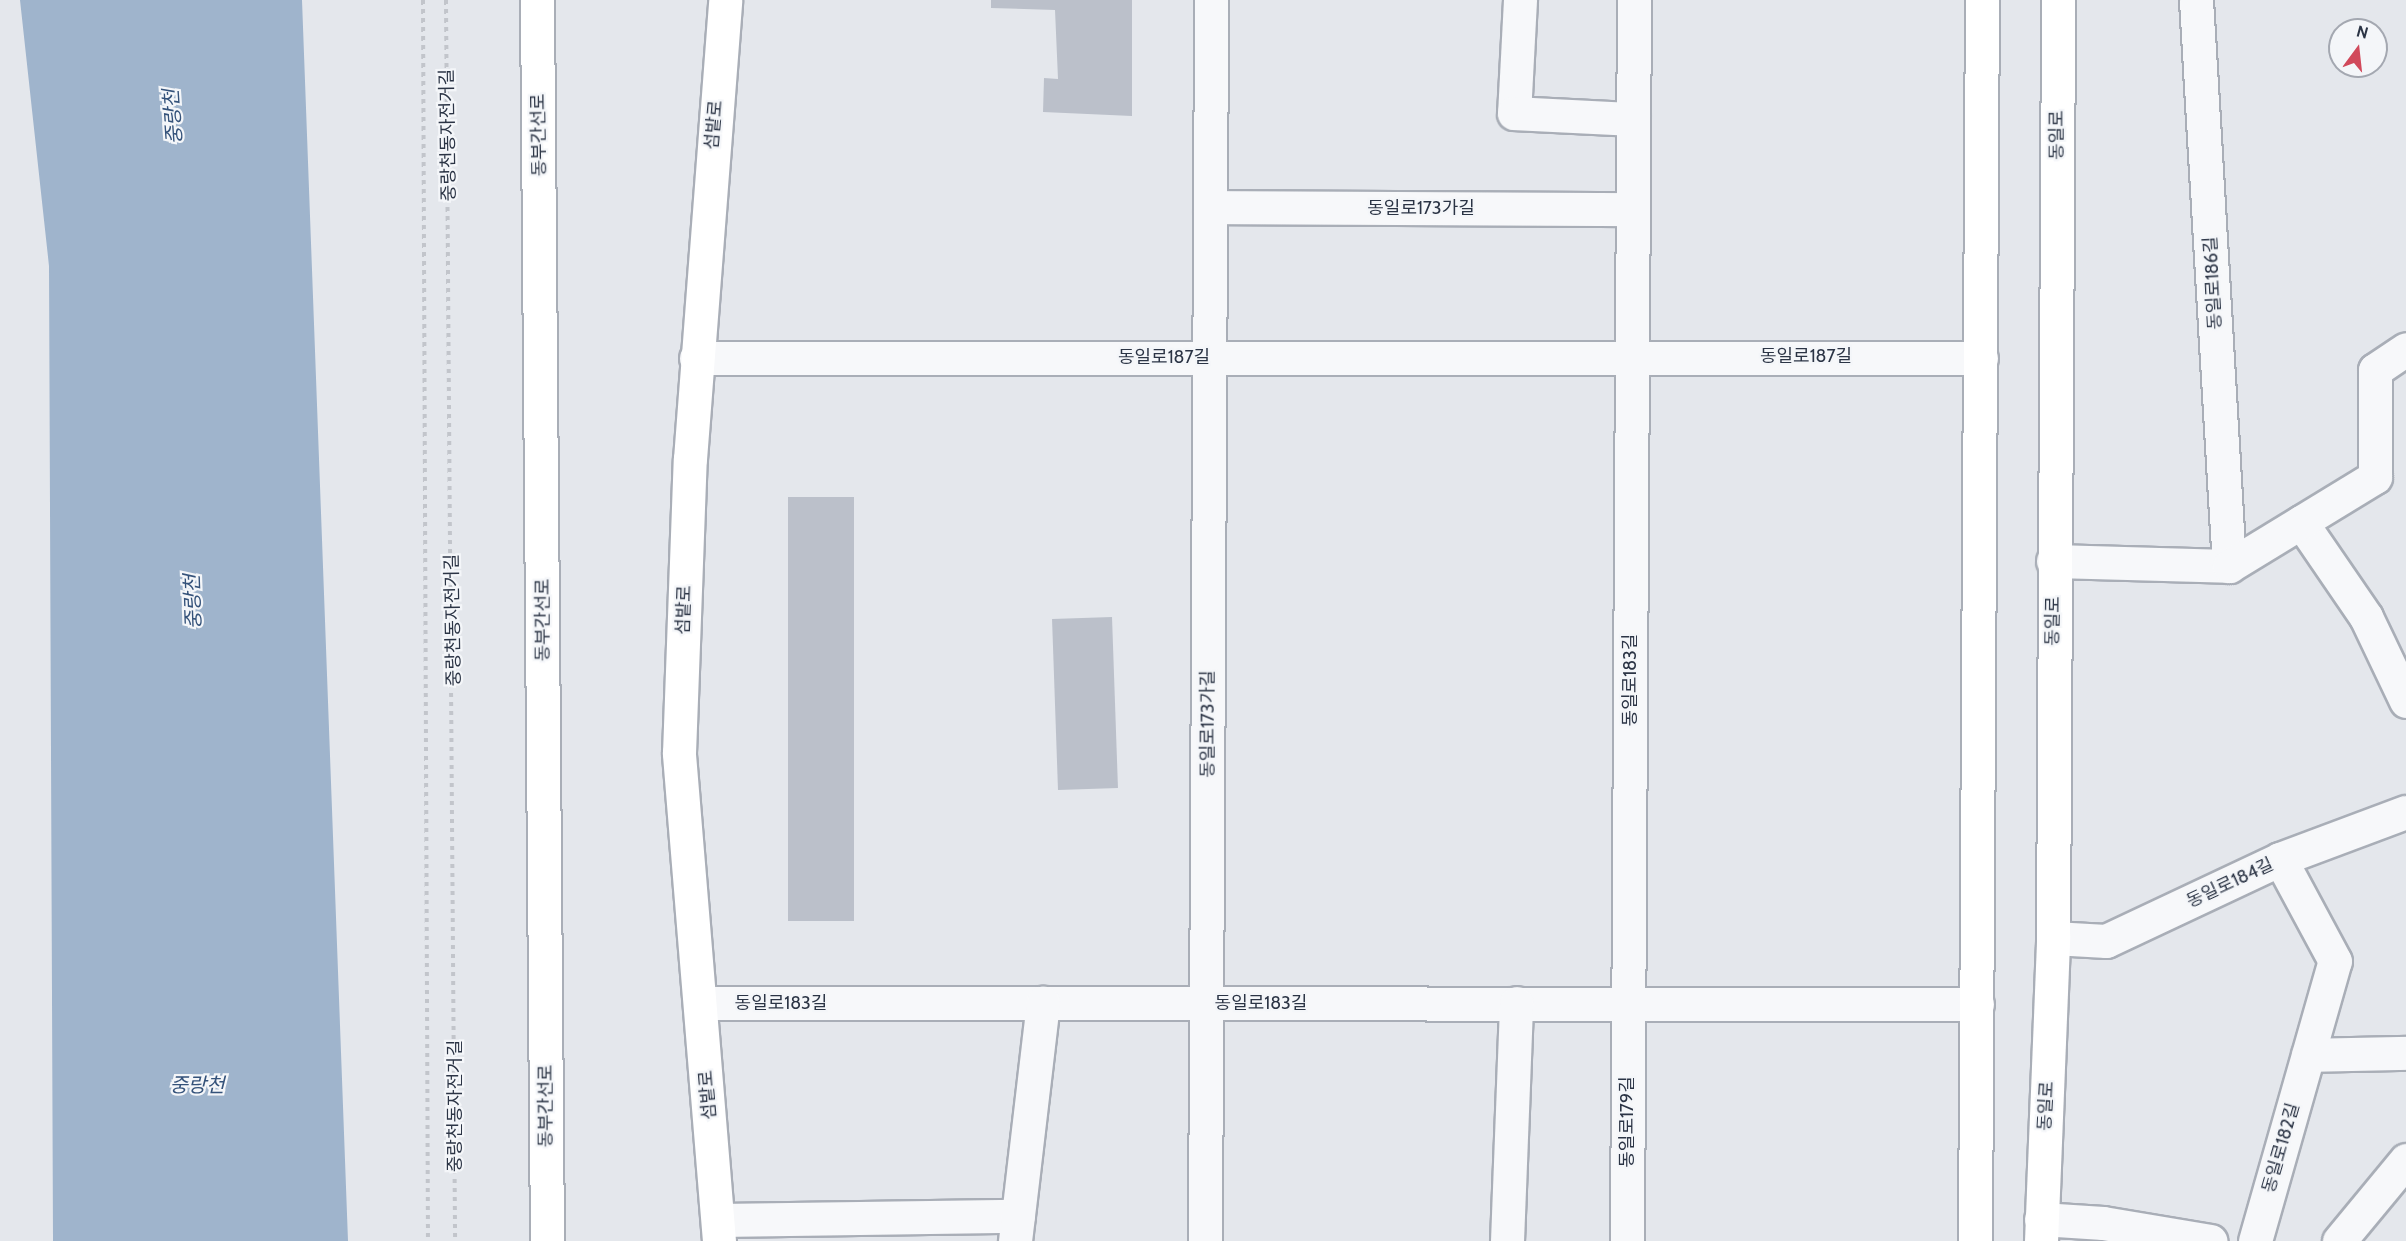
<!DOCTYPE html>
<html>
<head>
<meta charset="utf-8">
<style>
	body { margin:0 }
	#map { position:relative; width:2406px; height:1241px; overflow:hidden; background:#e4e7ec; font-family:Cabin,"Noto Sans KR",sans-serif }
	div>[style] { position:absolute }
	.water>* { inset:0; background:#9fb4cc }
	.building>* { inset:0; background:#bbc0ca; transform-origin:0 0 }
	.path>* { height:4px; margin-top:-2px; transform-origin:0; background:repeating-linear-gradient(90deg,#c2c5cb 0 4.5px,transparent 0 9px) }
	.roads { filter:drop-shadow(2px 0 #a9aeb7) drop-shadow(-2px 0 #a9aeb7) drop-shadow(0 2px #a9aeb7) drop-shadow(0 -2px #a9aeb7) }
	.minor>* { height:33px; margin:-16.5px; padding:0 16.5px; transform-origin:16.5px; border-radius:16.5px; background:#f7f8fa }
	.major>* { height:33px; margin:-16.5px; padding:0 16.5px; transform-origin:16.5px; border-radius:16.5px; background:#fff }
	.highway>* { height:33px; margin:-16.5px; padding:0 16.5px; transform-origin:16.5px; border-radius:16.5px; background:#fff }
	span { translate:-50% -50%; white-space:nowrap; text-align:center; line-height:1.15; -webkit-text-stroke:4.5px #f4f6f9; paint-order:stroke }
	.street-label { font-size:18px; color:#2b3445 }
	.water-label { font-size:20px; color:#34527a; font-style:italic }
	.north { position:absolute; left:2328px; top:18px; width:60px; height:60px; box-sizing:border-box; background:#f4f6f9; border:2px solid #a4a8b1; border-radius:50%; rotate:15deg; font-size:16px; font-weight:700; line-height:24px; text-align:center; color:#2b3445 }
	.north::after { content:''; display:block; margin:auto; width:21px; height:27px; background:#d1495b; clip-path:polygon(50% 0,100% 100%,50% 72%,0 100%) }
</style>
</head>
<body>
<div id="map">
	<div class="water">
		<div style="clip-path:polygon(20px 0,302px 0,348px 1241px,53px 1241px,49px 266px)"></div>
	</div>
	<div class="building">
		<div style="clip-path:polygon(991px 0,1132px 0,1132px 116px,1043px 112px,1044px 78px,1058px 79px,1055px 10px,991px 8px)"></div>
		<div style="left:788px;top:497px;width:66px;height:424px"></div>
		<div style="left:1112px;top:617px;width:171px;height:60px;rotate:88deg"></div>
	</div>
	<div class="path">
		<div style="left:423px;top:0;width:1241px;rotate:89.77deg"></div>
		<div style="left:446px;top:0;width:1241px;rotate:89.58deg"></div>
	</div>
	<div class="roads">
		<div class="minor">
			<div style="left:1520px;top:0;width:113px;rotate:93deg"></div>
			<div style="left:1514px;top:113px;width:119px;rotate:2.9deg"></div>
			<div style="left:2196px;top:0;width:567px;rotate:86.66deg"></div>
			<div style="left:1210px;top:207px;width:422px;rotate:0.3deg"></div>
			<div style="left:696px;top:358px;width:1285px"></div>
			<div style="left:2301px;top:522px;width:115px;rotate:55.6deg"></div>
			<div style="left:2366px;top:617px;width:93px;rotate:64.5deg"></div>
			<div style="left:2053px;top:561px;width:176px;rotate:1.6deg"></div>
			<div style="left:2229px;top:566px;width:171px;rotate:-31.4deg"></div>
			<div style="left:2375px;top:477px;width:107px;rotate:-90deg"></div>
			<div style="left:2375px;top:370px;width:37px;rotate:-34deg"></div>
			<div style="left:2053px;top:938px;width:53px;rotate:3.2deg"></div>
			<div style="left:2106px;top:941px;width:192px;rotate:-25.2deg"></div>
			<div style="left:2280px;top:859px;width:134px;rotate:-20.5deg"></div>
			<div style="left:700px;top:1003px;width:1277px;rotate:0.04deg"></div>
			<div style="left:2308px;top:1055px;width:98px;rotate:-1.2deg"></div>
			<div style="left:2041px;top:1219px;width:62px;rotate:3.7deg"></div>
			<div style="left:2103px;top:1223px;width:109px;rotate:9.5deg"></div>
			<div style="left:718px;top:1220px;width:300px;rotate:-0.8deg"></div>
			<div style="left:1015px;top:1241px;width:240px;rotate:-83.3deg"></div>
			<div style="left:1205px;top:1241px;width:1241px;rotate:-89.72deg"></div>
			<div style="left:1507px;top:1241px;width:238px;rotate:-87.8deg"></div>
			<div style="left:1627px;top:1241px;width:1241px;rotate:-89.68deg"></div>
			<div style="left:2255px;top:1241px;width:291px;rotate:-74.1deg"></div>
			<div style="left:2335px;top:961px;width:116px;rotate:-118.3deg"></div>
			<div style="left:2339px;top:1241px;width:105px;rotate:-50.4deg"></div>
		</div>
		<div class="major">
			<div style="left:719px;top:1241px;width:490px;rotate:-94.7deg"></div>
			<div style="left:679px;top:753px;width:294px;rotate:-87.9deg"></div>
			<div style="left:690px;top:459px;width:460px;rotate:-85.6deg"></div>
			<div style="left:1975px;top:1241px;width:1241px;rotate:-89.68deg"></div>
			<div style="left:2041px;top:1241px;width:303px;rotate:-87.7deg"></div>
			<div style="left:2053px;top:938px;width:938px;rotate:-89.69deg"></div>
		</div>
		<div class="highway">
			<div style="left:537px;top:0;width:1241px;rotate:89.54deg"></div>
		</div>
	</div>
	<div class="street-label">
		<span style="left:714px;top:125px;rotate:-85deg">섬밭로</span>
		<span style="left:448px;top:135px;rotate:-91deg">중랑천동자전거길</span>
		<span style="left:539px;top:135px;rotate:-91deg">동부간선로</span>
		<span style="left:2057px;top:135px;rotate:-90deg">동일로</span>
		<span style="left:1421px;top:208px">동일로173가길</span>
		<span style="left:2213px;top:283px;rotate:-93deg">동일로186길</span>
		<span style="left:1806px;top:356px">동일로187길</span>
		<span style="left:1164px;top:357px">동일로187길</span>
		<span style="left:684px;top:610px;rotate:-88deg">섬밭로</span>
		<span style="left:453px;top:620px;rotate:-91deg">중랑천동자전거길</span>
		<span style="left:543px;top:620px;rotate:-90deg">동부간선로</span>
		<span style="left:2053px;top:621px;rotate:-89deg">동일로</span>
		<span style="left:1630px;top:680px;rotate:-90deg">동일로183길</span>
		<span style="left:1208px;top:724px;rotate:-90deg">동일로173가길</span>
		<span style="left:2230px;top:883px;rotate:-25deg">동일로184길</span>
		<span style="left:781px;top:1003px">동일로183길</span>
		<span style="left:1261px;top:1003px">동일로183길</span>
		<span style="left:708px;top:1095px;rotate:-95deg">섬밭로</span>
		<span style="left:455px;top:1106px;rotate:-90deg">중랑천동자전거길</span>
		<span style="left:546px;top:1106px;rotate:-90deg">동부간선로</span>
		<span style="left:2046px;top:1106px;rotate:-87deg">동일로</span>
		<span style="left:1627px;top:1122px;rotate:-90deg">동일로179길</span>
		<span style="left:2281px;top:1148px;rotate:-74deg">동일로182길</span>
	</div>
	<div class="water-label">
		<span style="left:173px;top:117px;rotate:-94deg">중랑천</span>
		<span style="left:193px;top:602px;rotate:-92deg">중랑천</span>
		<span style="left:197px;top:1085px">중랑천</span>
	</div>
	<div class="north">N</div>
</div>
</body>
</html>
